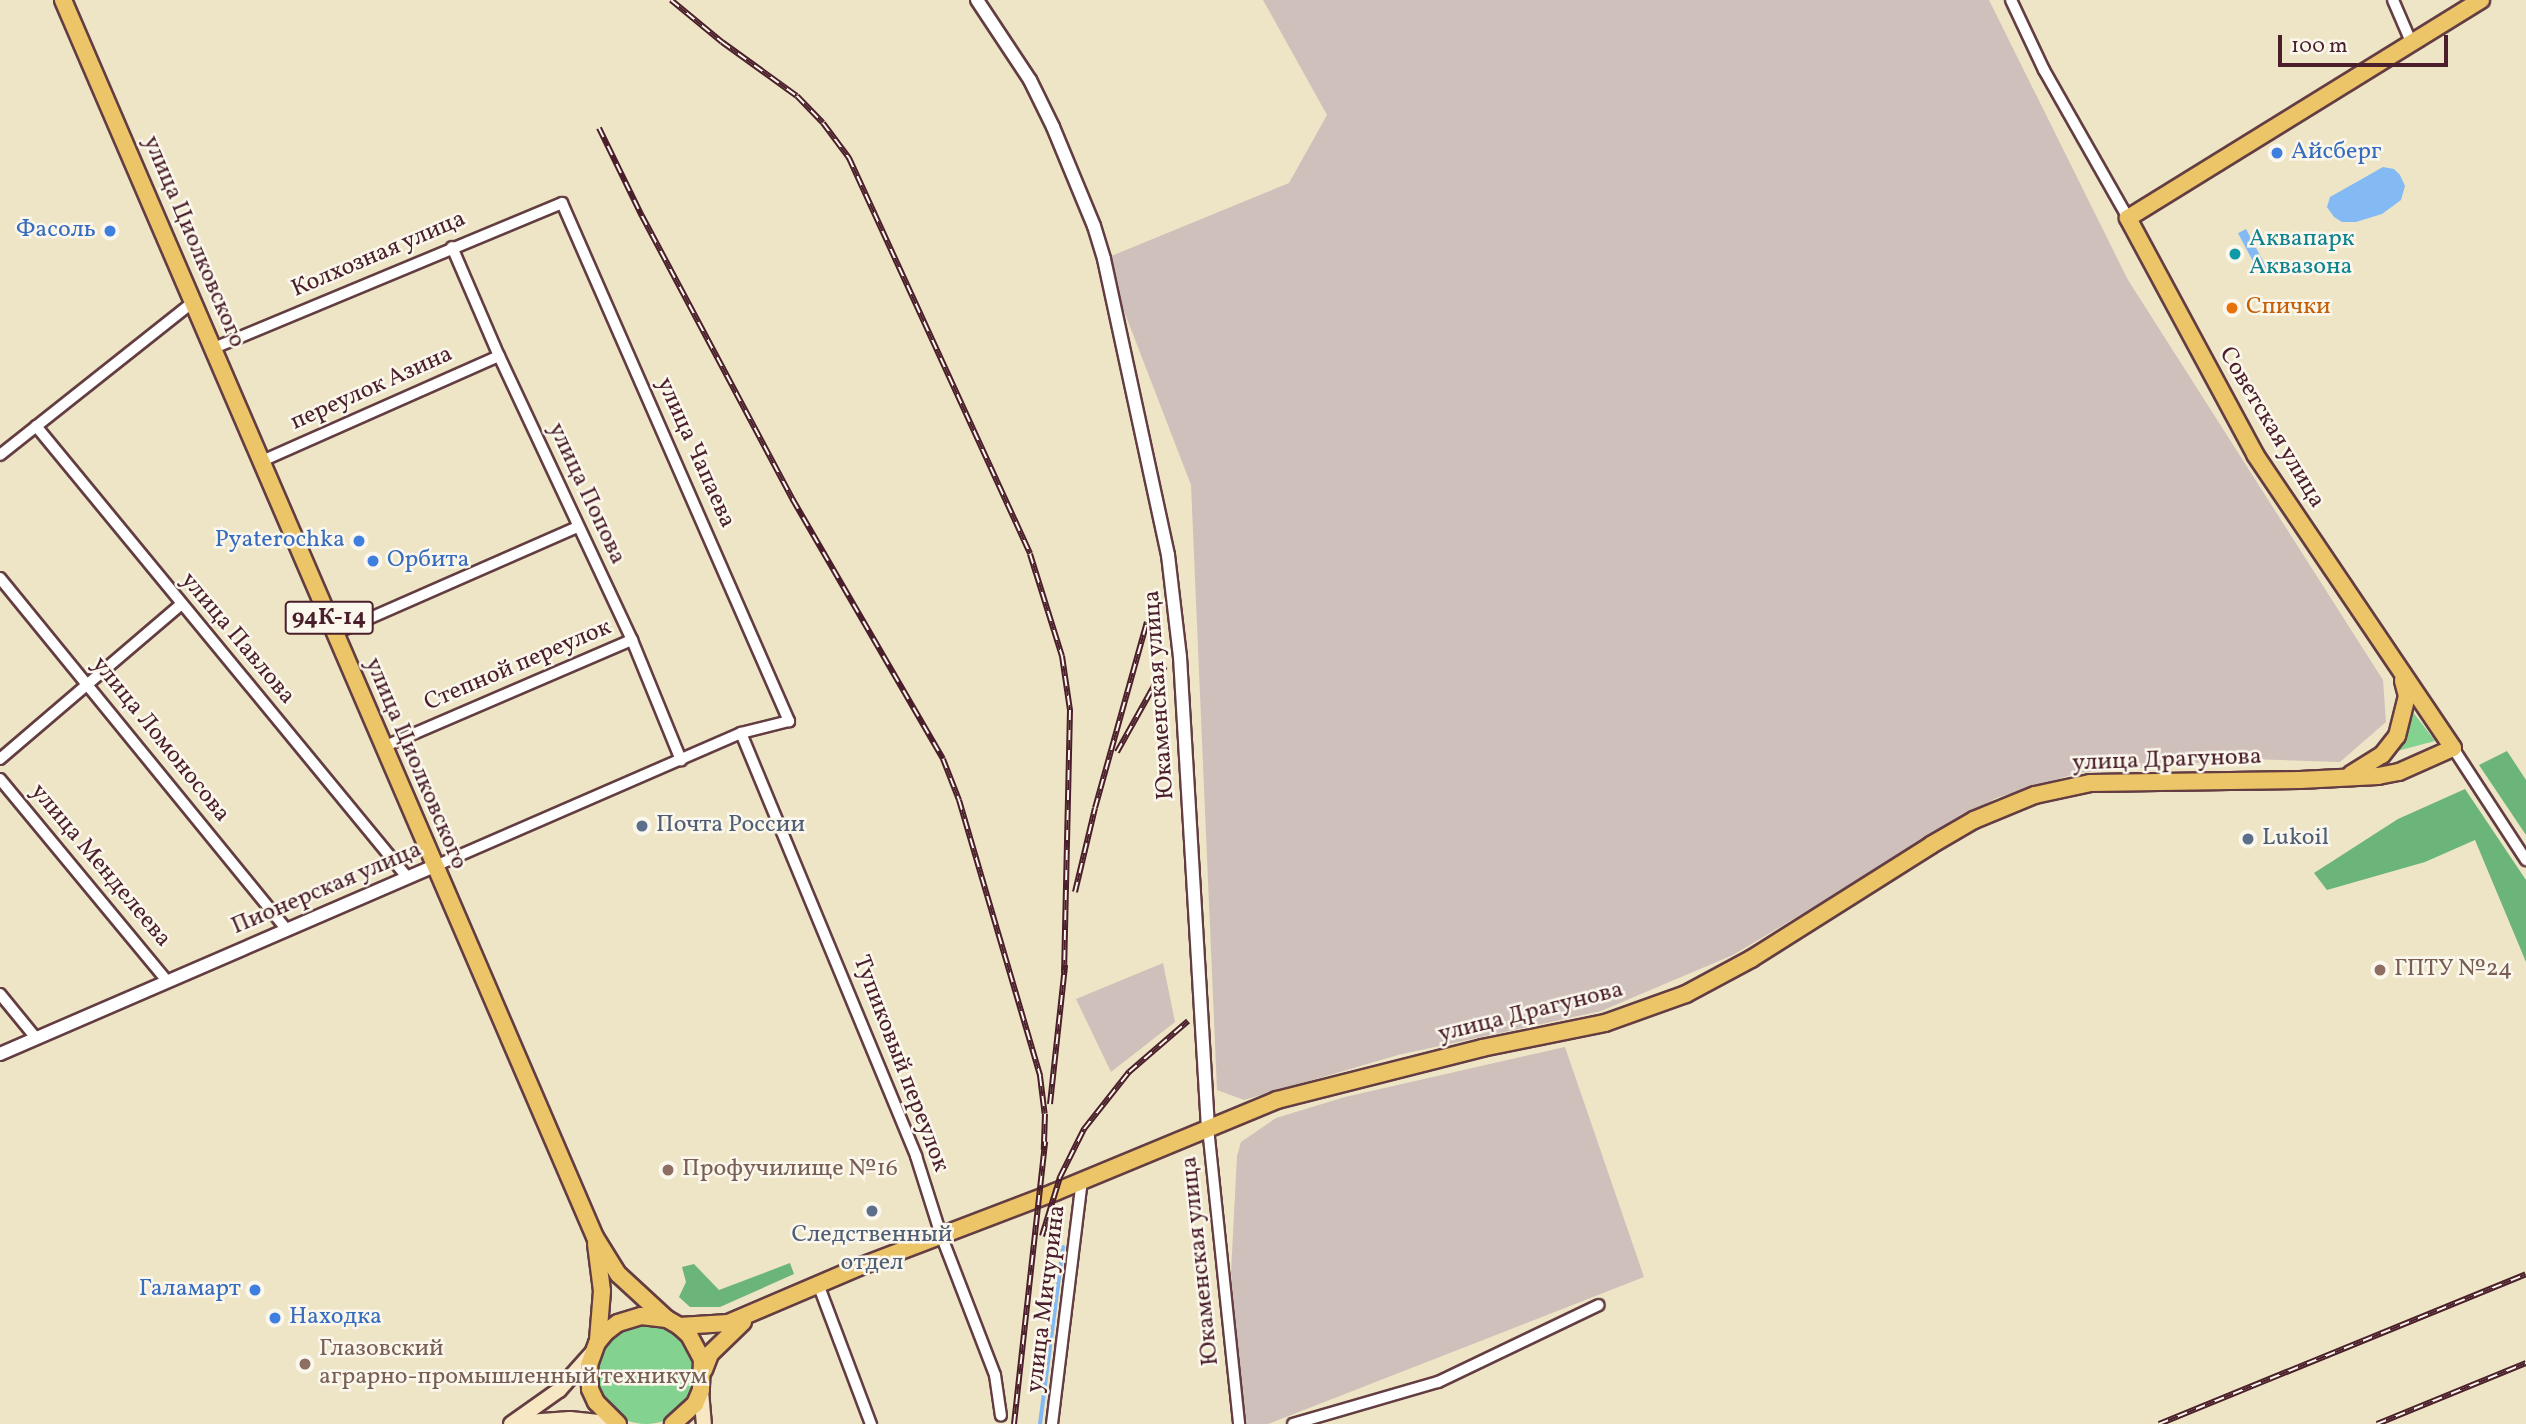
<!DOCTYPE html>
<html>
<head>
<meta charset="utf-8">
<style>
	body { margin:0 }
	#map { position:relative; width:2526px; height:1424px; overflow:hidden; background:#eee5c6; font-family:Vollkorn,serif }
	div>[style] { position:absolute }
	.industrial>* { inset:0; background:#cfc0bb }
	.green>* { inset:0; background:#84d290 }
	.round { border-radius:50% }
	.forest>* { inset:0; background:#6bb47a }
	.water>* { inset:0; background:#83baf3; transform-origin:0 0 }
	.stream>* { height:3.5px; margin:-1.75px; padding:0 1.75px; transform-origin:1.75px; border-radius:1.75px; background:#83baf3 }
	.roads { filter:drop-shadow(2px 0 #633d42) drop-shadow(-2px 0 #633d42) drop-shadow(0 2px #633d42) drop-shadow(0 -2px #633d42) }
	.minor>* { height:10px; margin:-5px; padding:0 5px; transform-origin:5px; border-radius:5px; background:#fff }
	.tertiary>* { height:12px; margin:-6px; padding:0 6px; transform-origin:6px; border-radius:6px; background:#fff }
	.secondary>* { height:14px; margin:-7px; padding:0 7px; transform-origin:7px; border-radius:7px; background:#f7e8c3 }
	.primary>* { height:16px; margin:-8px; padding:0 8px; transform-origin:8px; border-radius:8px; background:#ecc569 }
	.rail>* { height:6px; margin-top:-3px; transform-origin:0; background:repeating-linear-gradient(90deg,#fbf7ec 0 10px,#4a1f2b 0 20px); box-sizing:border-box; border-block:2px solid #4a1f2b }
	.dots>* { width:19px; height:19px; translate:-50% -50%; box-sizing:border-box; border:4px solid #fbf7ec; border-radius:50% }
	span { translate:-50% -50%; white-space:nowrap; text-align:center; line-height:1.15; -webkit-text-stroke:5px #fbf7ec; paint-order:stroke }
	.shield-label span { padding:2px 5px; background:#fbf7ec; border:2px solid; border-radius:5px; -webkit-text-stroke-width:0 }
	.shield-label { font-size:23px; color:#4a1f2b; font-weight:700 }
	.shop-label { font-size:24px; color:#366cbe }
	.left { translate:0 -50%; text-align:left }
	.right { translate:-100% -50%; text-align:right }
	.culture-label { font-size:24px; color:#0d838f }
	.street-label { font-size:24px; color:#4a1f2b }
	.food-label { font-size:24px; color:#c56008 }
	.service-label { font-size:24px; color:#4e5e75 }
	.education-label { font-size:24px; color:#785e54 }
	.scale { position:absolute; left:2278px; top:35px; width:170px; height:32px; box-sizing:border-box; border:4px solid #4a1f2b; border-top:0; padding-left:9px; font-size:21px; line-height:24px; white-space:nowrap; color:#4a1f2b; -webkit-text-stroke:5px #fbf7ec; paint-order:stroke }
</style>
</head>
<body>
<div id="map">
	<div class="industrial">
		<div style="clip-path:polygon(1263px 0,1989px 0,2128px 280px,2383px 680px,2386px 722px,2340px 762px,2250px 759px,2078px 773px,1996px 798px,1733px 955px,1601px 1011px,1398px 1055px,1244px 1100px,1217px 1090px,1191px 485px,1104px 259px,1289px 183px,1327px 115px)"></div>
		<div style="clip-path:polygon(1163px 963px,1175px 1022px,1111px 1072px,1076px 999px)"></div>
		<div style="clip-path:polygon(1565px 1047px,1644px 1277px,1268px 1424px,1244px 1424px,1231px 1273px,1237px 1156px,1241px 1142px,1276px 1118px,1345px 1097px)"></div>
	</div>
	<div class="green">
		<div style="clip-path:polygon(2410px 708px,2435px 741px,2386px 754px,2409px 723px)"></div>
		<div class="round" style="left:596px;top:1324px;width:100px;height:100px"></div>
	</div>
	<div class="forest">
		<div style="clip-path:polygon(2507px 751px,2526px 780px,2526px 835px,2479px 765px)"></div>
		<div style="clip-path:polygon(2465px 789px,2526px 880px,2526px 962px,2475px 840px,2425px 862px,2327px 890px,2314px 873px,2398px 819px)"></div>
		<div style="clip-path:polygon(790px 1263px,794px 1274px,720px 1307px,690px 1307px,679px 1297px,686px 1282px,682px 1267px,694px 1264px,719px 1290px)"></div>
	</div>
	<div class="water">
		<div style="clip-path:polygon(2383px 167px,2394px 169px,2400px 175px,2405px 186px,2401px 200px,2382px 214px,2356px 222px,2342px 222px,2334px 217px,2327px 207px,2330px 197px)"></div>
		<div style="left:2246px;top:229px;width:45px;height:9px;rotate:62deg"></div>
	</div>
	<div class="stream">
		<div style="left:1040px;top:1424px;width:178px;rotate:-82.6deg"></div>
	</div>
	<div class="roads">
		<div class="minor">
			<div style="left:2011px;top:0;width:77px;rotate:64.8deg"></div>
			<div style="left:2044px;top:70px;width:170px;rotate:60.4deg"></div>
			<div style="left:2393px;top:0;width:48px;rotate:66.6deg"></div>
			<div style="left:452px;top:247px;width:119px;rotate:66.7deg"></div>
			<div style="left:499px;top:356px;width:314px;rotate:64.9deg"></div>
			<div style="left:632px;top:640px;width:130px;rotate:67.8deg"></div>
			<div style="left:214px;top:348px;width:377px;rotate:-22.6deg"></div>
			<div style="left:562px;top:203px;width:566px;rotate:66.34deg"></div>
			<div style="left:789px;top:721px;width:49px;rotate:166deg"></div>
			<div style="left:741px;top:733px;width:336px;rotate:156.5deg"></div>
			<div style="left:36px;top:426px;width:585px;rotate:50.55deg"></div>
			<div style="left:0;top:455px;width:248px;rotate:-38.4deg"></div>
			<div style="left:262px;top:461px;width:259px;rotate:-23.9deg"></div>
			<div style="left:0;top:578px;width:453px;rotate:50.8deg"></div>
			<div style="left:336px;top:633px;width:263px;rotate:-23.7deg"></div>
			<div style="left:741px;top:733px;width:458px;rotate:67.5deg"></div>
			<div style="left:916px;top:1156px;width:83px;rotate:72.4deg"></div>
			<div style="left:941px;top:1235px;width:150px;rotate:68.9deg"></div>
			<div style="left:995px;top:1375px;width:41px;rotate:81.7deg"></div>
			<div style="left:383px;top:747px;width:271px;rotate:-23.3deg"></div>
			<div style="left:2453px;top:748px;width:134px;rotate:56.9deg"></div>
			<div style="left:0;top:759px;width:237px;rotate:-40.5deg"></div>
			<div style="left:0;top:779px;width:262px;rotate:50.4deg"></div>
			<div style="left:0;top:994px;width:57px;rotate:50.7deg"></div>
			<div style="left:1208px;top:1128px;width:298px;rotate:84deg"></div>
			<div style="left:818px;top:1284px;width:150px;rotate:69.3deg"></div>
			<div style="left:1052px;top:1424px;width:247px;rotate:-83deg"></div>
			<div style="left:1293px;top:1424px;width:151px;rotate:-16.2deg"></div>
			<div style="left:1438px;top:1382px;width:178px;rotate:-25.6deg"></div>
		</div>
		<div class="tertiary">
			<div style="left:977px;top:0;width:96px;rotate:56.5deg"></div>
			<div style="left:1030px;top:80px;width:52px;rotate:63.9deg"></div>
			<div style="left:1053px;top:127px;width:107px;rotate:67.5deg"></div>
			<div style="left:1094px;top:226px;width:34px;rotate:73deg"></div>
			<div style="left:1104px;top:259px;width:303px;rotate:77.8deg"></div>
			<div style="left:1168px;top:555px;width:103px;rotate:83.3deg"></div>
			<div style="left:1180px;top:657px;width:472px;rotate:86.6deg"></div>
			<div style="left:0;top:1054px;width:472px;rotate:-23.4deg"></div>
		</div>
		<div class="secondary">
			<div style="left:701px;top:1391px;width:33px;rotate:85deg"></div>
			<div style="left:514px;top:1423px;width:56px;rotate:-4.1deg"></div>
			<div style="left:570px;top:1419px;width:48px;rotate:5.9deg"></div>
			<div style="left:511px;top:1424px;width:59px;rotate:-35.3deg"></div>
			<div style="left:559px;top:1390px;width:50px;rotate:-48.3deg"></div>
		</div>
		<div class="primary">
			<div style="left:63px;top:0;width:1347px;rotate:66.73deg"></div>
			<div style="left:595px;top:1237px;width:44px;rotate:58.1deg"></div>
			<div style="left:618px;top:1274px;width:67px;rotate:42.6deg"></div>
			<div style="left:2351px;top:774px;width:36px;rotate:-32deg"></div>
			<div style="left:2382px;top:755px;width:24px;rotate:-52deg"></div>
			<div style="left:2397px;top:736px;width:41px;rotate:-76deg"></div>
			<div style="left:2407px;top:696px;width:16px;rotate:-105deg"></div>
			<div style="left:596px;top:1244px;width:47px;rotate:82.7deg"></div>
			<div style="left:602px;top:1291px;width:49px;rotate:94.7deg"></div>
			<div style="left:679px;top:1326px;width:49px;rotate:-3.5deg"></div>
			<div style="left:728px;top:1323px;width:148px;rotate:-23.1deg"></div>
			<div style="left:864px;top:1265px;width:204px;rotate:-20.9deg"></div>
			<div style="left:1055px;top:1192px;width:240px;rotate:-22.5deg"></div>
			<div style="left:1277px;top:1100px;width:211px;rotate:-14.2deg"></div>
			<div style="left:1482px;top:1048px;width:126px;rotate:-11.5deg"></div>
			<div style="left:1605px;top:1023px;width:86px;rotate:-19.7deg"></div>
			<div style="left:1686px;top:994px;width:74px;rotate:-28.3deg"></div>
			<div style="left:1751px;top:959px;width:213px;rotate:-32.3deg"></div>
			<div style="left:1931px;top:845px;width:50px;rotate:-30.2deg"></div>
			<div style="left:1974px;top:820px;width:66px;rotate:-22.3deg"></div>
			<div style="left:2035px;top:795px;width:56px;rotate:-12.3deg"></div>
			<div style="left:2090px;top:783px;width:210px;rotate:-0.8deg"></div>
			<div style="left:2300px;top:780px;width:78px;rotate:-2.9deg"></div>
			<div style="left:2378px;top:776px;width:21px;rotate:-11deg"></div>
			<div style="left:2399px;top:772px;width:59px;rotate:-24deg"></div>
			<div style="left:2453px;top:748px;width:354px;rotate:-124deg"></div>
			<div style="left:2255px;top:454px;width:268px;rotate:-118.3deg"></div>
			<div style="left:2128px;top:218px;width:415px;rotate:-31.7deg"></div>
			<div style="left:704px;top:1370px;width:17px;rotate:-69deg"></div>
			<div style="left:710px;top:1354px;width:46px;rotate:-44.1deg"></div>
			<div style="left:618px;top:1424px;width:31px;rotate:-135deg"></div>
			<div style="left:596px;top:1402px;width:14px;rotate:-115deg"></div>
			<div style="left:590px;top:1389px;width:24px;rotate:-92deg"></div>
			<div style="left:589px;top:1365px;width:23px;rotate:-70deg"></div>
			<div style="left:597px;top:1343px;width:14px;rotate:-51deg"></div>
			<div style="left:606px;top:1332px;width:15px;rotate:-37deg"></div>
			<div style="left:618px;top:1323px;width:24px;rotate:-17deg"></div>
			<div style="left:641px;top:1316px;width:26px;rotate:7deg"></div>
			<div style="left:667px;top:1319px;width:14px;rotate:30deg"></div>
			<div style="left:679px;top:1326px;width:13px;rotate:42deg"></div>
			<div style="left:689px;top:1335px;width:27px;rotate:62deg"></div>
			<div style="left:702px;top:1359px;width:31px;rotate:92deg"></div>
			<div style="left:701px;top:1390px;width:15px;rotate:113deg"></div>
			<div style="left:695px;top:1404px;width:30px;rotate:138deg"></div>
		</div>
	</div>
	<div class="rail">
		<div style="left:671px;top:0;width:66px;rotate:39.5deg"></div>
		<div style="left:722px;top:42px;width:92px;rotate:35.8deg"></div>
		<div style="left:797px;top:96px;width:37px;rotate:46deg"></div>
		<div style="left:823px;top:123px;width:44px;rotate:53.4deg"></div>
		<div style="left:849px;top:158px;width:435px;rotate:65.4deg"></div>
		<div style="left:1030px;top:554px;width:107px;rotate:72.6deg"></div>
		<div style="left:1062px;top:656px;width:55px;rotate:81.6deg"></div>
		<div style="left:1070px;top:710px;width:263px;rotate:91.3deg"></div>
		<div style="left:599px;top:128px;width:98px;rotate:64deg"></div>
		<div style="left:642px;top:216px;width:322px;rotate:62deg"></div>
		<div style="left:793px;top:500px;width:299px;rotate:59.9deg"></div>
		<div style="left:943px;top:759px;width:44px;rotate:68.7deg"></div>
		<div style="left:959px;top:800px;width:288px;rotate:73.6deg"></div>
		<div style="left:1040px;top:1076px;width:38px;rotate:83deg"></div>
		<div style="left:1045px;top:1114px;width:36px;rotate:92deg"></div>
		<div style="left:1117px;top:752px;width:98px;rotate:-60.8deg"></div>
		<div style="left:1075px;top:892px;width:86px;rotate:-76.6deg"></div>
		<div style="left:1095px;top:808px;width:193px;rotate:-74.4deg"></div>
		<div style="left:1050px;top:1104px;width:140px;rotate:-83.8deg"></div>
		<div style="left:1042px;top:1236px;width:62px;rotate:-73deg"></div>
		<div style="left:1060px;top:1177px;width:54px;rotate:-63.4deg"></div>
		<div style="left:1084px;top:1129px;width:73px;rotate:-51.7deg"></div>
		<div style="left:1129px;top:1072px;width:78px;rotate:-40.8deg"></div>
		<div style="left:1014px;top:1424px;width:284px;rotate:-83.7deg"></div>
		<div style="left:2159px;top:1424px;width:396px;rotate:-22.2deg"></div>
		<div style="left:2377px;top:1424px;width:161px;rotate:-22.3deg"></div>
	</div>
	<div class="dots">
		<div style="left:2277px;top:153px;background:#3f7fe0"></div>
		<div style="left:110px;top:231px;background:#3f7fe0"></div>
		<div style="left:2235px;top:254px;background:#0f9aa8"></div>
		<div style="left:2232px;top:308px;background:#e8710a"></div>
		<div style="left:359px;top:541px;background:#3f7fe0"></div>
		<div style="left:373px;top:561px;background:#3f7fe0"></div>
		<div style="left:642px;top:826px;background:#5c6f8a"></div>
		<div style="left:2248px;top:839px;background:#5c6f8a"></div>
		<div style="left:2380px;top:970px;background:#8d6e63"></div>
		<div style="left:668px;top:1170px;background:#8d6e63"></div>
		<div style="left:872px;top:1211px;background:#5c6f8a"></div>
		<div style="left:255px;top:1290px;background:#3f7fe0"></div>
		<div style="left:275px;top:1318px;background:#3f7fe0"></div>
		<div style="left:305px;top:1364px;background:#8d6e63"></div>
	</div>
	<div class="shield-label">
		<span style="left:329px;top:618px">94К-14</span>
	</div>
	<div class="shop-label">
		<span class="left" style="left:2291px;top:153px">Айсберг</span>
		<span class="right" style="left:96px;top:231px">Фасоль</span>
		<span class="right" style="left:345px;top:541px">Pyaterochka</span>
		<span class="left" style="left:387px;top:561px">Орбита</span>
		<span class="right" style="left:241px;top:1290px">Галамарт</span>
		<span class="left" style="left:289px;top:1318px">Находка</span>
	</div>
	<div class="culture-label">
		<span class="left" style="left:2249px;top:254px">Аквапарк<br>Аквазона</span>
	</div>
	<div class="street-label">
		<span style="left:193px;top:242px;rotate:67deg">улица Циолковского</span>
		<span style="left:379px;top:255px;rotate:-23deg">Колхозная улица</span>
		<span style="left:372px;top:389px;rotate:-24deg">переулок Азина</span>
		<span style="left:2271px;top:428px;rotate:59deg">Советская улица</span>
		<span style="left:695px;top:453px;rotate:66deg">улица Чапаева</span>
		<span style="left:586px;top:494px;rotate:65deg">улица Попова</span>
		<span style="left:237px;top:639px;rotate:50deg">улица Павлова</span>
		<span style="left:518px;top:666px;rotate:-23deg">Степной переулок</span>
		<span style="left:1160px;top:695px;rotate:-94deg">Юкаменская улица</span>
		<span style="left:160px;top:740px;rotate:51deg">улица Ломоносова</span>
		<span style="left:2167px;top:761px;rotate:-2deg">улица Драгунова</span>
		<span style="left:415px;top:764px;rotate:67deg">улица Циолковского</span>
		<span style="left:100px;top:866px;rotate:50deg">улица Менделеева</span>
		<span style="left:327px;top:889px;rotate:-23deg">Пионерская улица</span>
		<span style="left:1531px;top:1013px;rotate:-14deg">улица Драгунова</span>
		<span style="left:900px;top:1064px;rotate:69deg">Тупиковый переулок</span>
		<span style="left:1201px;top:1261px;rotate:-96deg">Юкаменская улица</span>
		<span style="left:1047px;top:1299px;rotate:-83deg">улица Мичурина</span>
	</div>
	<div class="food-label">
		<span class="left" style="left:2246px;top:308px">Спички</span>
	</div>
	<div class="service-label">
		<span class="left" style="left:656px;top:826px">Почта России</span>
		<span class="left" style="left:2262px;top:839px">Lukoil</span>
		<span style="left:872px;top:1250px">Следственный<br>отдел</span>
	</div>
	<div class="education-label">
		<span class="left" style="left:2394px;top:970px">ГПТУ №24</span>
		<span class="left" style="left:682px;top:1170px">Профучилище №16</span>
		<span class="left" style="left:319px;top:1364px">Глазовский<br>аграрно-промышленный техникум</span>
	</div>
	<div class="scale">100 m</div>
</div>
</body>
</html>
